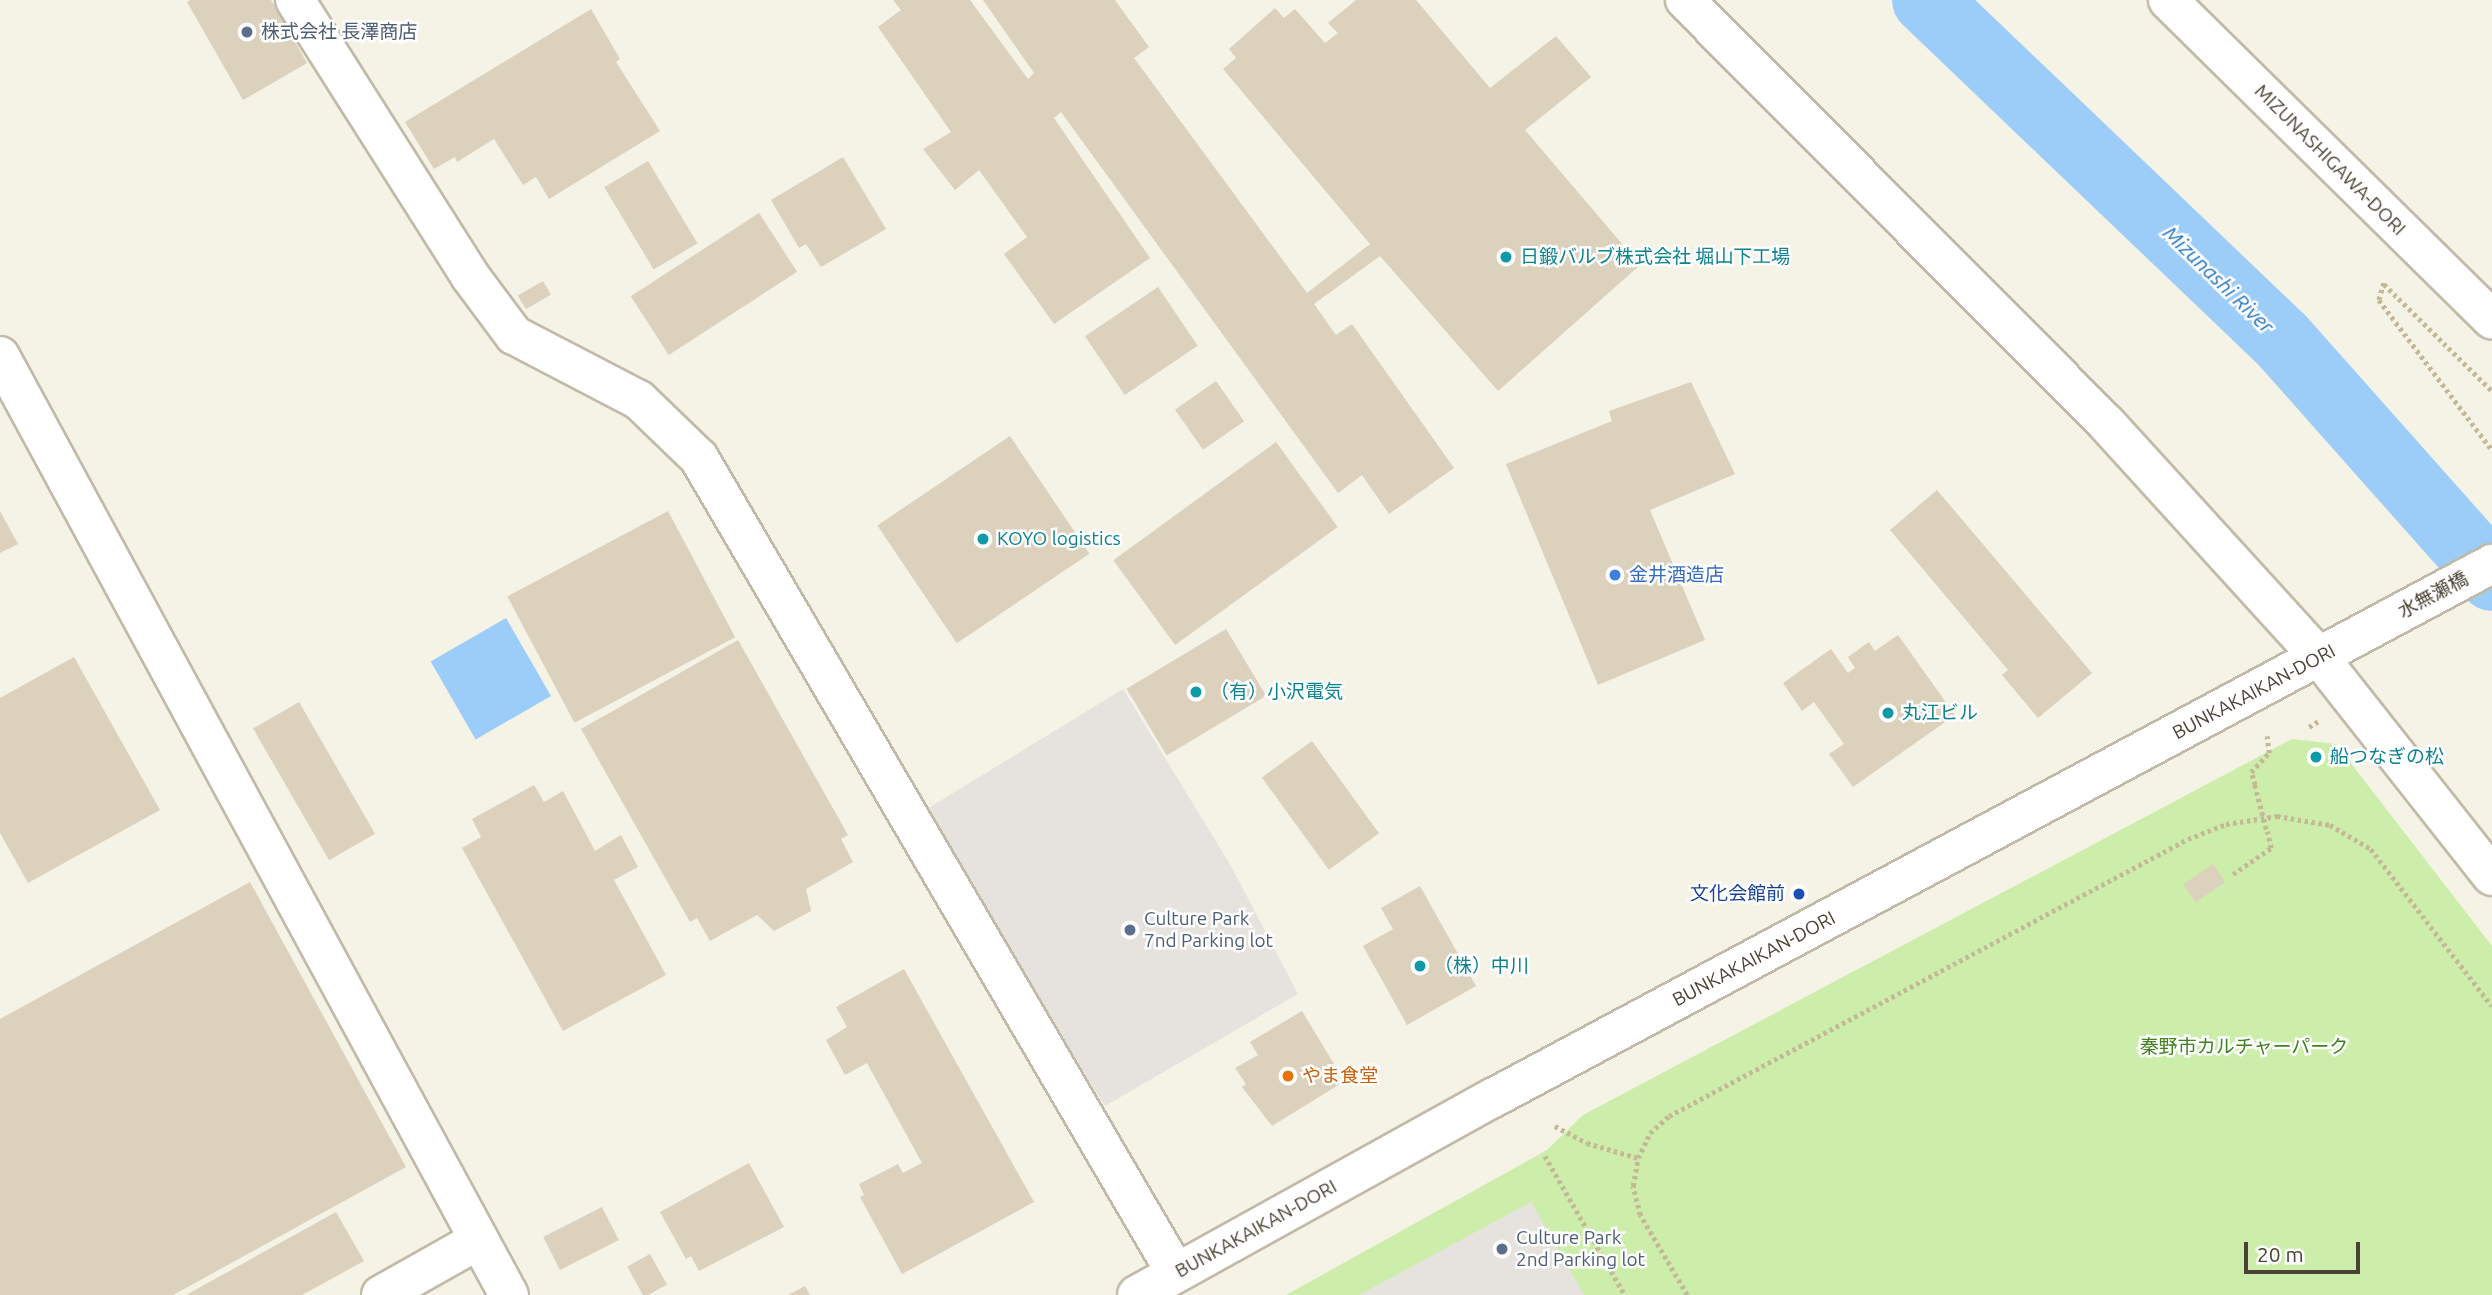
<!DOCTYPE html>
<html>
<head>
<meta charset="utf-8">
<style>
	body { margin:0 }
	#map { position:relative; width:2492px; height:1295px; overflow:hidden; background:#f5f2e6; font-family:Ubuntu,"Noto Sans JP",sans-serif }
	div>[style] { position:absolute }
	.green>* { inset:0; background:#cea }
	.parking>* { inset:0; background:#e6e3df }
	.water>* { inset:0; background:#9ccdf9; transform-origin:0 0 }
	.river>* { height:68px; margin:-34px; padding:0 34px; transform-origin:34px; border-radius:34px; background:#9ccdf9 }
	.building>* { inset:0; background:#dbd1bd; transform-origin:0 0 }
	.path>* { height:4.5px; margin-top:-2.25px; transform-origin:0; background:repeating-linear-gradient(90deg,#c5b897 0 3.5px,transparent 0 7px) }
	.roads { filter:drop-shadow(2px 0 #c2baa8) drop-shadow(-2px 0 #c2baa8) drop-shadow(0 2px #c2baa8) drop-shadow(0 -2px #c2baa8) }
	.minor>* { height:38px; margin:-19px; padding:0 19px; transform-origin:19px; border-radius:19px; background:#fff }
	.path-bridge>* { height:4.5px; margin-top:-2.25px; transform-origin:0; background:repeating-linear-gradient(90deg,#c5b897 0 3.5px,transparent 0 7px) }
	.dots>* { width:19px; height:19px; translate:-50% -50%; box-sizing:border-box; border:4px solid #fff; border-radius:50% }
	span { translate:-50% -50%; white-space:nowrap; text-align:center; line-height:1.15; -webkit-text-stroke:5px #fff; paint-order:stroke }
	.service-label { font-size:19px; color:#4e5e75 }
	.left { translate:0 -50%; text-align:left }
	.street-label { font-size:19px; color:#494235 }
	.culture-label { font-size:19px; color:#0d838f }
	.shop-label { font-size:19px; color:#366cbe }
	.transit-label { font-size:19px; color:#164399 }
	.right { translate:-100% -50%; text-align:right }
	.park-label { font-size:19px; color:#408220 }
	.food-label { font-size:19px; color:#c56008 }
	.water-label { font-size:21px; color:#2174c2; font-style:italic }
	.scale { position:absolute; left:2244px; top:1242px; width:116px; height:32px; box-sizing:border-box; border:4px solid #494235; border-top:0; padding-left:9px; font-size:21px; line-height:24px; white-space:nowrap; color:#494235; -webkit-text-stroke:5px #fff; paint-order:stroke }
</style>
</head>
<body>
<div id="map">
	<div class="green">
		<div style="clip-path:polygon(2292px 739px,2336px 744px,2492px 946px,2492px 1295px,1286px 1295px,1547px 1150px,1583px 1115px)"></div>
	</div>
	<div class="parking">
		<div style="clip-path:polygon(1123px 689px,1231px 866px,1298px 994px,1105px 1106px,922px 812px)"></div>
		<div style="clip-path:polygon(1531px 1202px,1584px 1295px,1359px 1295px)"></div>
	</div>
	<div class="water">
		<div style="left:506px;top:618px;width:90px;height:87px;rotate:60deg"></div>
	</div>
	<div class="river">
		<div style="left:1926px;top:0;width:491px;rotate:43.7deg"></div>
		<div style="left:2281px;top:339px;width:318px;rotate:48.4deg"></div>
	</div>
	<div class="building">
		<div style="clip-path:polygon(190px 0,271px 0,307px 63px,243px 100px,187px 2px)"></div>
		<div style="clip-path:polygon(893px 0,970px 0,1028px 79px,1034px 73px,983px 0,1115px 0,1149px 47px,1134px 58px,1307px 293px,1370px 244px,1223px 69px,1236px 58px,1229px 49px,1275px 8px,1284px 18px,1295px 9px,1325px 43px,1338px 33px,1328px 23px,1356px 0,1416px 0,1490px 88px,1556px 36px,1591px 77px,1525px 130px,1640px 265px,1498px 391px,1380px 256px,1314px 304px,1336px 335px,1352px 324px,1454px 468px,1389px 514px,1362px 475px,1338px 493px,1061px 112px,1054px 118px,1150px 258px,1054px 324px,1004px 254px,1027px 237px,979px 170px,955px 190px,923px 149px,951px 132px,878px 27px,901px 10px)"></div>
		<div style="clip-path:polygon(591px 9px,620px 59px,616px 62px,660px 131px,549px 199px,536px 177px,523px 185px,494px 139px,457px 162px,455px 157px,434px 169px,405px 122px)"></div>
		<div style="clip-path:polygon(843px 157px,886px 229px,821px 267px,806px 244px,799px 248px,771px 200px)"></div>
		<div style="left:648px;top:161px;width:96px;height:51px;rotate:59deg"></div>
		<div style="left:759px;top:213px;width:70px;height:153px;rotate:57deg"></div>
		<div style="left:543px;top:281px;width:16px;height:29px;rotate:60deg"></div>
		<div style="left:1158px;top:287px;width:71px;height:88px;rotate:56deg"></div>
		<div style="left:1216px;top:381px;width:49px;height:50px;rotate:55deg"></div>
		<div style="clip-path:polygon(1691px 382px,1735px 474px,1650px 510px,1705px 640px,1598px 685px,1506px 464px,1612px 421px,1609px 411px)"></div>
		<div style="left:1010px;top:436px;width:142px;height:160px;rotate:56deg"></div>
		<div style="left:1276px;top:442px;width:105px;height:201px;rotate:54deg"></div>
		<div style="clip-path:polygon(1937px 490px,2092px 673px,2038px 718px,2002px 675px,2008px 670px,1890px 530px)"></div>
		<div style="clip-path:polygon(0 511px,18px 544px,0 553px)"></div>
		<div style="left:668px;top:511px;width:143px;height:182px;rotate:62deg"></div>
		<div style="left:1226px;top:629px;width:78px;height:116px;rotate:59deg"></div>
		<div style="clip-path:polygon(1898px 635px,1955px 715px,1853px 787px,1829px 754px,1844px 744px,1814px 702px,1802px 711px,1783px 683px,1831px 649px,1848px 673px,1855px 668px,1848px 657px,1869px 642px,1875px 651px)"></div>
		<div style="clip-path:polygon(738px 640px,848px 835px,841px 839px,853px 862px,806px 889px,811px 911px,774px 931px,757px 915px,710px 941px,697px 918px,690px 922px,581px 729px)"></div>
		<div style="clip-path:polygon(74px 657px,160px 810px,28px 883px,0 833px,0 698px)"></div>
		<div style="left:299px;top:702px;width:152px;height:53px;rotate:60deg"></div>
		<div style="left:1312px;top:741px;width:114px;height:62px;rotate:54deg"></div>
		<div style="clip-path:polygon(534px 785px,544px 802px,563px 791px,595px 851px,621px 835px,638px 867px,614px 880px,666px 975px,563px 1031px,462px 848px,481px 837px,472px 819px)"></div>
		<div style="left:2213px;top:864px;width:22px;height:36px;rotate:56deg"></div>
		<div style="clip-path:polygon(250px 882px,406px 1167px,173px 1295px,0 1295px,0 1019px)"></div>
		<div style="clip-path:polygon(1420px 886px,1476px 986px,1407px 1025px,1363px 946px,1393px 929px,1381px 908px)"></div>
		<div style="clip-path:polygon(904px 969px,1034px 1202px,902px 1274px,860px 1197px,864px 1195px,859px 1184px,898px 1164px,903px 1173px,922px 1163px,867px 1063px,845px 1075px,826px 1040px,847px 1027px,836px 1007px)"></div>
		<div style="clip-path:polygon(1302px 1011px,1334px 1064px,1329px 1067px,1340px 1084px,1272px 1126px,1242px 1087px,1246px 1084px,1235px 1068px,1258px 1055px,1250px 1042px)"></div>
		<div style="clip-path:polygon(749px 1163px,784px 1227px,699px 1271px,691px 1256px,686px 1259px,660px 1212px)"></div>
		<div style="left:602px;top:1207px;width:37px;height:66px;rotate:63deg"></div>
		<div style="clip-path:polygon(336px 1212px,364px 1261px,302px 1295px,186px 1295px)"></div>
		<div style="left:650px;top:1254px;width:35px;height:26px;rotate:61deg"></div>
		<div style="clip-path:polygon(805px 1286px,810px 1295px,788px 1295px)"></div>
	</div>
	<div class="path">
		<div style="left:2384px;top:283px;width:18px;rotate:106deg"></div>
		<div style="left:2379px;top:300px;width:188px;rotate:53deg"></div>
		<div style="left:2384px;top:284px;width:152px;rotate:44.7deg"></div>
		<div style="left:2309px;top:727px;width:13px;rotate:-32deg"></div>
		<div style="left:2255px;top:785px;width:14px;rotate:-107deg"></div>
		<div style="left:2251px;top:772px;width:26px;rotate:-47deg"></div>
		<div style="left:2269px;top:753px;width:17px;rotate:-97deg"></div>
		<div style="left:2233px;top:874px;width:46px;rotate:-34.4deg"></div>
		<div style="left:2271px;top:848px;width:17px;rotate:-103deg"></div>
		<div style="left:1555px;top:1126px;width:36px;rotate:28deg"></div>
		<div style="left:1587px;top:1143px;width:53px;rotate:16.4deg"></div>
		<div style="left:1545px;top:1156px;width:160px;rotate:60.1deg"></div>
		<div style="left:1687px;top:1295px;width:93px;rotate:-120.4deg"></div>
		<div style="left:1640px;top:1215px;width:30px;rotate:-104deg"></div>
		<div style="left:1633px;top:1186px;width:28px;rotate:-80deg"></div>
		<div style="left:1638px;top:1158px;width:28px;rotate:-64deg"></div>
		<div style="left:1650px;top:1133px;width:25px;rotate:-42deg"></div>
		<div style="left:1669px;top:1116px;width:588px;rotate:-28.09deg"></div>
		<div style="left:2188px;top:839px;width:41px;rotate:-21.5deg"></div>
		<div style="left:2226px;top:824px;width:52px;rotate:-8.9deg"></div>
		<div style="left:2277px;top:816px;width:54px;rotate:9.6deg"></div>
		<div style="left:2330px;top:825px;width:48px;rotate:30.3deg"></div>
		<div style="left:2371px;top:849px;width:198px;rotate:52.4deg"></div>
	</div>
	<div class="roads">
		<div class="minor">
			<div style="left:295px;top:0;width:327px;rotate:57.6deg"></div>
			<div style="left:470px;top:276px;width:74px;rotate:53.3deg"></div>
			<div style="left:514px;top:335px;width:141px;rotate:27.5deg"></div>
			<div style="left:639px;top:400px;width:83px;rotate:44deg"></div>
			<div style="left:699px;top:458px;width:944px;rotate:59.66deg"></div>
			<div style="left:1685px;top:0;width:598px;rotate:45.14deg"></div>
			<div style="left:2107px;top:424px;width:315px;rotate:47.7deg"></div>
			<div style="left:2319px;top:657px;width:279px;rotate:51.7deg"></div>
			<div style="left:2168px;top:0;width:455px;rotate:44.6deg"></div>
			<div style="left:0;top:356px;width:1068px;rotate:61.54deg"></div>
			<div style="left:381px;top:1295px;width:110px;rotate:-29.4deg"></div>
			<div style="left:1137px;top:1295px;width:407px;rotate:-29deg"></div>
			<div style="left:1493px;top:1098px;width:1133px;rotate:-28.13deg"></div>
		</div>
	</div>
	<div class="path-bridge">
		<div style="left:2255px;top:785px;width:48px;rotate:75.4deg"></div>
	</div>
	<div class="dots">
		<div style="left:247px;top:32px;background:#5c6f8a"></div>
		<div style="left:1506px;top:257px;background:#0f9aa8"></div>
		<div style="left:983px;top:539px;background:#0f9aa8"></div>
		<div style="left:1615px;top:575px;background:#3f7fe0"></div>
		<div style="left:1196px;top:692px;background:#0f9aa8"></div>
		<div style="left:1888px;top:713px;background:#0f9aa8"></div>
		<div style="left:2316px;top:757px;background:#0f9aa8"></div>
		<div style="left:1799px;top:894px;background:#1a4fb4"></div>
		<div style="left:1130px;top:930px;background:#5c6f8a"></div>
		<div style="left:1420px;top:966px;background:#0f9aa8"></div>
		<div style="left:1288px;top:1076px;background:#e8710a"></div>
		<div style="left:1502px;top:1249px;background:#5c6f8a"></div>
	</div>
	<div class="service-label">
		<span class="left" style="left:261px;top:32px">株式会社 長澤商店</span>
		<span class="left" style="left:1144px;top:930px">Culture Park<br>7nd Parking lot</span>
		<span class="left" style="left:1516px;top:1249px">Culture Park<br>2nd Parking lot</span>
	</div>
	<div class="street-label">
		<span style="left:2330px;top:160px;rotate:45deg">MIZUNASHIGAWA-DORI</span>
		<span style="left:2433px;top:595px;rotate:-28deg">水無瀬橋</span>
		<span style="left:2254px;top:692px;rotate:-28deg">BUNKAKAIKAN-DORI</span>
		<span style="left:1754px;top:959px;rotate:-28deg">BUNKAKAIKAN-DORI</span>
		<span style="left:1256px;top:1229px;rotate:-29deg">BUNKAKAIKAN-DORI</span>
	</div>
	<div class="culture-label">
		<span class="left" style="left:1520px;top:257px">日鍛バルブ株式会社 堀山下工場</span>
		<span class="left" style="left:997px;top:539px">KOYO logistics</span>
		<span class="left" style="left:1210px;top:692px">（有）小沢電気</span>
		<span class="left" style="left:1902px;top:713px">丸江ビル</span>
		<span class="left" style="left:2330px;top:757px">船つなぎの松</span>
		<span class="left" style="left:1434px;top:966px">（株）中川</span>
	</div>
	<div class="shop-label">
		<span class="left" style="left:1629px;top:575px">金井酒造店</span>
	</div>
	<div class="transit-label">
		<span class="right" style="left:1785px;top:894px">文化会館前</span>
	</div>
	<div class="park-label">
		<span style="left:2244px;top:1047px">秦野市カルチャーパーク</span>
	</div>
	<div class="food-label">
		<span class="left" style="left:1302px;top:1076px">やま食堂</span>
	</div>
	<div class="water-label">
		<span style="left:2219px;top:279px;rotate:44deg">Mizunashi River</span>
	</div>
	<div class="scale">20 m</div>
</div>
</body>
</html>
